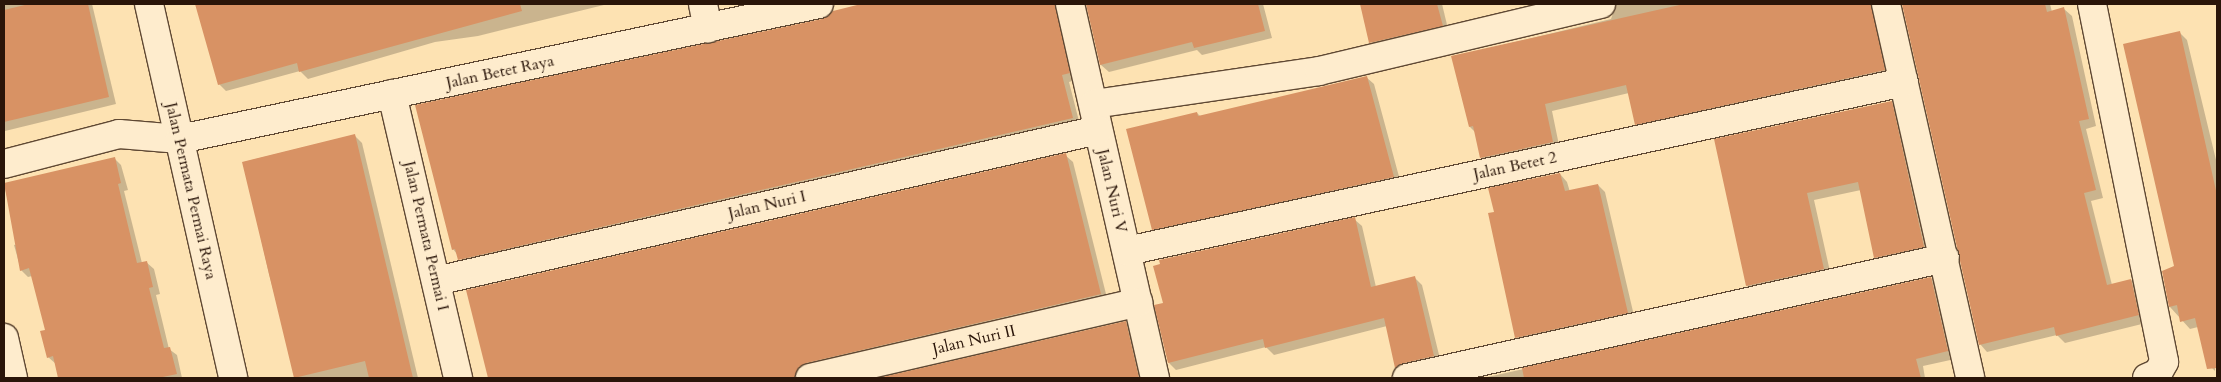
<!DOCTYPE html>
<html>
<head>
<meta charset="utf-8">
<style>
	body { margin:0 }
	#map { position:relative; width:2221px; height:382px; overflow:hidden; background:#fde2b2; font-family:Cardo,serif }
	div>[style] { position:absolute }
	.shadow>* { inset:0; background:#0003 }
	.building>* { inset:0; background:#d89264 }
	.roads { filter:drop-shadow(1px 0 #5f4833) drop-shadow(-1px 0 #5f4833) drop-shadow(0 1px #5f4833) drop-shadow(0 -1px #5f4833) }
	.minor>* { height:28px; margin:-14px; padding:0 14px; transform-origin:14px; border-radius:14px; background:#feeccd }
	span { translate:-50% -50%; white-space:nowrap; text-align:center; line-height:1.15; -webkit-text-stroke:5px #feeccd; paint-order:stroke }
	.street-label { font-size:16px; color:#2a1509 }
	.frame { position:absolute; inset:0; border:5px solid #2a1509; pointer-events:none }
</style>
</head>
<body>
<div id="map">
	<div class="shadow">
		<div style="clip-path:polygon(4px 4px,92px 4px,116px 104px,5px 131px)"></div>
		<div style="clip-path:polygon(197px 4px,608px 4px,478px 36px,435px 42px,308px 79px,300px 71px,226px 91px,219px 84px)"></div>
		<div style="clip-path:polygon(866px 4px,1065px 4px,1076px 80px,1069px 82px,1080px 125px,467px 267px,453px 249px,833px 12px)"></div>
		<div style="clip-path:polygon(1086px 4px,1263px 4px,1272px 38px,1202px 55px,1197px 50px,1109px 72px,1101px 65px)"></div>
		<div style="clip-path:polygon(1361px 4px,1442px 4px,1449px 33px,1378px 50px,1371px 42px)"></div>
		<div style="clip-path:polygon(1616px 4px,1881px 4px,1892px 78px,1644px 132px,1636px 124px,1629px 93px,1552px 111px,1560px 150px,1489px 165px,1482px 158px,1475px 132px,1470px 127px,1453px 57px,1611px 19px)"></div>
		<div style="clip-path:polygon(1903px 4px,2050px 4px,2052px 12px,2064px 9px,2072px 16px,2096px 126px,2086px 129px,2103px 198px,2091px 201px,2112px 285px,2131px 280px,2139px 288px,2146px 323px,2065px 343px,2057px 335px,1987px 352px,1980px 344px)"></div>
		<div style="clip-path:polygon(2179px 32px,2187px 40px,2217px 164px,2215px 371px,2207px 363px,2198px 327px,2190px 329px,2170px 307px,2176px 266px)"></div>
		<div style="clip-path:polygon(1366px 77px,1374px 84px,1401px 184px,1160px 236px,1153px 229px,1197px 113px,1201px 117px)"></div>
		<div style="clip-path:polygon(1891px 102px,1899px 109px,1931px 254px,1883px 265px,1875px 257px,1861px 190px,1814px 200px,1831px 276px,1754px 293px,1747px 286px,1715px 140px)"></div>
		<div style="clip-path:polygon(354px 135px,362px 143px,418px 378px,297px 378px,269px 274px,244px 162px)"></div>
		<div style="clip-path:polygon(1065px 155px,1073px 162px,1108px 302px,805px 378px,489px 378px,467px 291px)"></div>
		<div style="clip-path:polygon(114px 158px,121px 165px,128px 190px,124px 191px,142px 263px,146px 262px,154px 269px,160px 294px,156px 295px,169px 349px,177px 355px,182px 378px,60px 378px,56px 364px,48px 357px,46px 331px,32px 276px,28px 277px,21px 270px,14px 245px,18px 244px,4px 184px)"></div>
		<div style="clip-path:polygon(1560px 174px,1567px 182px,1570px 192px,1598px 185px,1605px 192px,1635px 320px,1523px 345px,1516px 337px,1495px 213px)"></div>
		<div style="clip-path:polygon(1354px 219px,1362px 226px,1376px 287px,1415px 278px,1422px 285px,1441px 363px,1404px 375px,1396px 368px,1387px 326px,1274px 355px,1266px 347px,1176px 370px,1169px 363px,1164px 304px)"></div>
		<div style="clip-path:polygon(1931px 278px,1938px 286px,1955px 359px,1923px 366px,1925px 378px,1483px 378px)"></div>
		<div style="clip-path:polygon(1126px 322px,1133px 330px,1144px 378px,884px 378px)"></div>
	</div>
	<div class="building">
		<div style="clip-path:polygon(29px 4px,88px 4px,109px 97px,4px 122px,4px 10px)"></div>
		<div style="clip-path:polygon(195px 4px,520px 4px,522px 11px,299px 72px,297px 63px,218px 85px)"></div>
		<div style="clip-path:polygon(861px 4px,1055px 4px,1070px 73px,1062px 75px,1073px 118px,458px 260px,455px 249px,452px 250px,415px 105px,822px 19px,833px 11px)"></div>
		<div style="clip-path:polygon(1086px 4px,1258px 4px,1265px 31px,1194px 48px,1192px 42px,1100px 65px)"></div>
		<div style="clip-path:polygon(1360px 4px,1437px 4px,1443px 26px,1369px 43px)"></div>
		<div style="clip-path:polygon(1684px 4px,1871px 4px,1885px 70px,1635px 125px,1626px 85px,1545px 104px,1553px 142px,1480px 158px,1473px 126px,1469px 127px,1451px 56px)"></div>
		<div style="clip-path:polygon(1902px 4px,2045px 4px,2047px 12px,2064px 7px,2089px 119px,2079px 121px,2096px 190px,2084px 193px,2107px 285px,2131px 279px,2139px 315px,2056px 336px,2054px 327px,1979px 345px)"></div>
		<div style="clip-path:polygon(2180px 31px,2217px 195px,2217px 368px,2207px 369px,2195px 318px,2180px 322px,2177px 305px,2169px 307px,2162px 271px,2174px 266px,2123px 44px)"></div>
		<div style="clip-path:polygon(1367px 76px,1394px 177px,1152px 230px,1126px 129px,1197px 112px,1198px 116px)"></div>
		<div style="clip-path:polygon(1892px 101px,1924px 247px,1874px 258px,1858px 182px,1807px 193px,1824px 269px,1746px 286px,1714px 139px)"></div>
		<div style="clip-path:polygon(355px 134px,413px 378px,369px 378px,365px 361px,294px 378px,242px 162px)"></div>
		<div style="clip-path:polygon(1066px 153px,1101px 294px,806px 363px,799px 367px,795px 378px,488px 378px,466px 290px)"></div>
		<div style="clip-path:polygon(115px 157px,121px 183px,118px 184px,137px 263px,147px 261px,153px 287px,149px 288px,164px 348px,170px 347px,177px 374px,158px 378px,58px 378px,53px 356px,47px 358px,40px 331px,45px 330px,29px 268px,20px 271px,4px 183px)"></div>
		<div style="clip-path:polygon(1560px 173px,1565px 191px,1598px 184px,1628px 313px,1515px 338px,1488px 213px,1494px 212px,1488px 188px)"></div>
		<div style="clip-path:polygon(1355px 217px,1371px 287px,1415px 276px,1434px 356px,1404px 363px,1395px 368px,1384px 318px,1265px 348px,1263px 339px,1168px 363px,1154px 305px,1163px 303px,1153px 266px,1160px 264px,1159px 260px)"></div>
		<div style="clip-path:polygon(1931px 277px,1948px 351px,1916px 359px,1921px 378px,1524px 378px,1522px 368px)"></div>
		<div style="clip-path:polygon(1126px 321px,1139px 378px,878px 378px)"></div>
	</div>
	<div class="roads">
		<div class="minor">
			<div style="left:149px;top:4px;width:383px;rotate:77.3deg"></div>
			<div style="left:703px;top:4px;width:25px;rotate:79deg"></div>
			<div style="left:1070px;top:4px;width:384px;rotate:77.2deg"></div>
			<div style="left:1886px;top:4px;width:383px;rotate:77.3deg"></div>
			<div style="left:2092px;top:4px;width:365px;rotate:78.6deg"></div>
			<div style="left:2164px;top:362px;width:13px;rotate:119deg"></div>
			<div style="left:2158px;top:373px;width:12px;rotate:156deg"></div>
			<div style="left:392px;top:94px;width:292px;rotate:76.9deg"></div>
			<div style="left:1094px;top:104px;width:227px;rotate:-8.3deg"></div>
			<div style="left:1319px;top:71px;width:290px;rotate:-13.4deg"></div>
			<div style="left:4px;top:164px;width:119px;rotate:-14.6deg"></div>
			<div style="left:119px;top:134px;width:61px;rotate:4.7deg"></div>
			<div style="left:180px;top:139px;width:653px;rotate:-11.93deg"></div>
			<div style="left:1127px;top:251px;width:795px;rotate:-12.27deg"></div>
			<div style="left:436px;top:281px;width:679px;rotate:-12.85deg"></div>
			<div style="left:4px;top:338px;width:41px;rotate:77.3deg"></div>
			<div style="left:810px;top:378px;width:337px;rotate:-13deg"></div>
			<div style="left:1407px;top:378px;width:551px;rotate:-12.57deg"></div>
		</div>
	</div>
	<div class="street-label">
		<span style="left:500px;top:72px;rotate:-12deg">Jalan Betet Raya</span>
		<span style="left:1515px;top:166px;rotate:-12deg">Jalan Betet 2</span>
		<span style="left:191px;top:191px;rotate:77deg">Jalan Permata Permai Raya</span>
		<span style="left:1112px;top:191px;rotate:77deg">Jalan Nuri V</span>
		<span style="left:767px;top:205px;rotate:-13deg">Jalan Nuri I</span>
		<span style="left:426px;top:236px;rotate:77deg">Jalan Permata Permai I</span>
		<span style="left:974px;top:340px;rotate:-13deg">Jalan Nuri II</span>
	</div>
	<div class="frame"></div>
</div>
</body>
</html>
